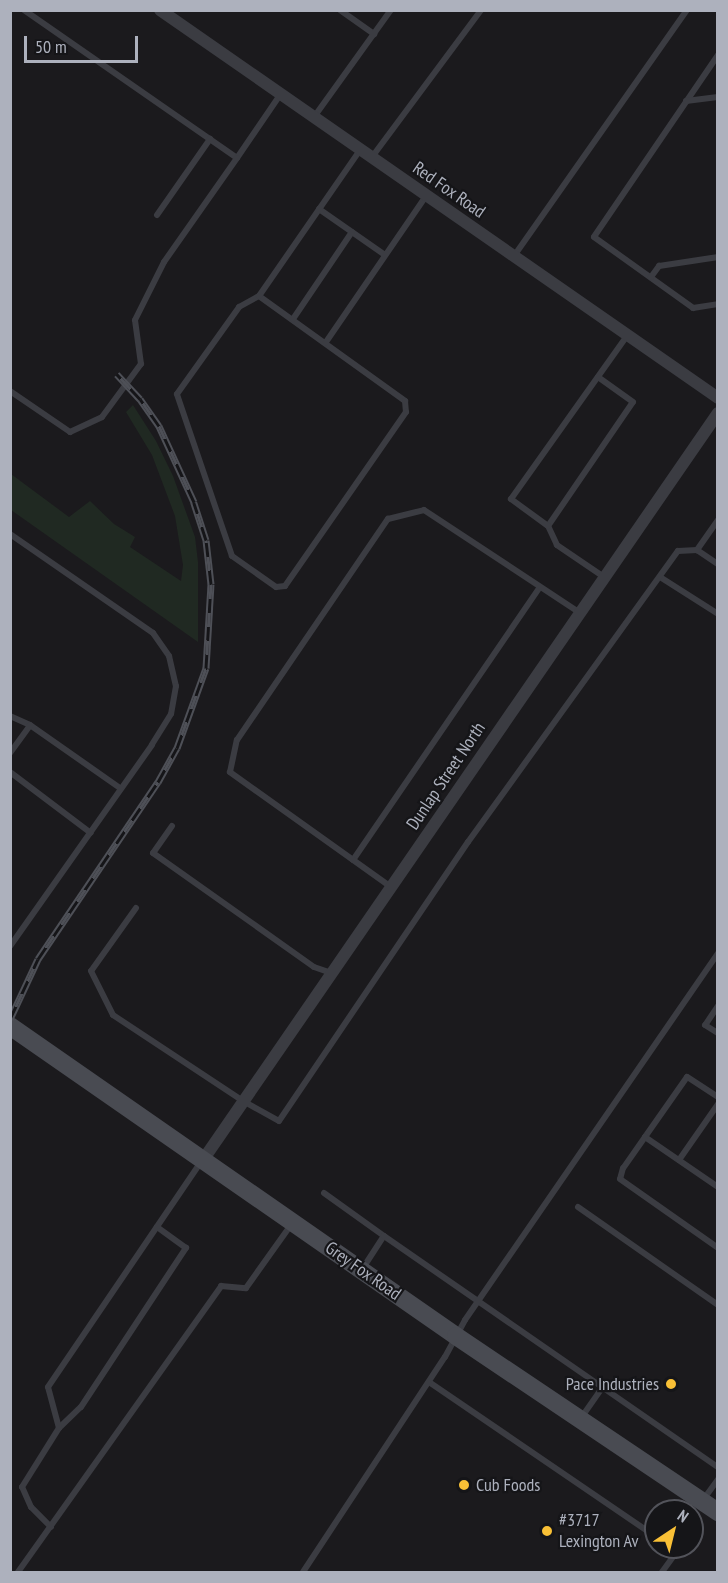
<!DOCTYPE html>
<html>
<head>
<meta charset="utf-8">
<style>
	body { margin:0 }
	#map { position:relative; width:728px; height:1583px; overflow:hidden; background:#1b1a1d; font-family:"PT Sans Narrow",sans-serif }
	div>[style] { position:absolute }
	.green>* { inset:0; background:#202922 }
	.lane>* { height:6px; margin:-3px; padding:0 3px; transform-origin:3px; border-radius:3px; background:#3b3c42 }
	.street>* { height:12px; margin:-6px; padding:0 6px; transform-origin:6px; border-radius:6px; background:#3b3c42 }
	.secondary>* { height:18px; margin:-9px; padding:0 9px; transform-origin:9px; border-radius:9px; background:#494b52 }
	.rail>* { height:7px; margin-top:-3.5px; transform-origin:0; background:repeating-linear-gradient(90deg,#151518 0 14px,#4e5057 0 28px); box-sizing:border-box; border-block:2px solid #4e5057 }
	.dots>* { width:16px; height:16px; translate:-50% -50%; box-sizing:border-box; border:3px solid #151518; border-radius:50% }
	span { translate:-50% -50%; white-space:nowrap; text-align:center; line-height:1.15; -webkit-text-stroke:4.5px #151518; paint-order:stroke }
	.street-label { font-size:18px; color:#adb1bd }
	.poi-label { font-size:18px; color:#adb1bd }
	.right { translate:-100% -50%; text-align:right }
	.left { translate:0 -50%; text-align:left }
	.frame { position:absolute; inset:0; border:12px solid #adb1bd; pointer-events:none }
	.north { position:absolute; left:644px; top:1499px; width:60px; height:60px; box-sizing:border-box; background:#151518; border:2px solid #52535a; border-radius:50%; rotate:35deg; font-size:16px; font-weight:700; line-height:24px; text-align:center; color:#adb1bd }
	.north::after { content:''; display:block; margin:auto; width:21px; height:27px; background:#f9c036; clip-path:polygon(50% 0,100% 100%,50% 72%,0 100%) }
	.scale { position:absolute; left:24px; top:36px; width:114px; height:27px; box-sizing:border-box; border:3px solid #adb1bd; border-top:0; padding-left:8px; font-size:18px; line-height:21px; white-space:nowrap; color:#adb1bd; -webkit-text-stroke:4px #151518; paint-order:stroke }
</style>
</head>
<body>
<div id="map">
	<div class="green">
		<div style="clip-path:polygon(133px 405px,156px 441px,173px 476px,195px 537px,198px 562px,198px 642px,11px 510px,11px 474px,69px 517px,90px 501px,114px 524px,135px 537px,130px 547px,181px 581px,183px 565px,175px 516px,152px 455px,126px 412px)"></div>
	</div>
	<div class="lane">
		<div style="left:24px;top:10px;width:259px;rotate:34.8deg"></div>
		<div style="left:237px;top:158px;width:76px;rotate:-55.7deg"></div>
		<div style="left:340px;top:10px;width:42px;rotate:35.2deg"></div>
		<div style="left:718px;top:55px;width:220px;rotate:124.3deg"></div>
		<div style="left:594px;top:237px;width:122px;rotate:35.6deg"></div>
		<div style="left:693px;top:308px;width:25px;rotate:-9deg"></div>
		<div style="left:686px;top:101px;width:32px;rotate:-7deg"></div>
		<div style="left:314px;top:117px;width:132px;rotate:-54.3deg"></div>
		<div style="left:372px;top:157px;width:183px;rotate:-53.4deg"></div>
		<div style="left:319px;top:209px;width:80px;rotate:34.9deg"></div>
		<div style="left:157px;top:215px;width:93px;rotate:-55.1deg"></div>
		<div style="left:514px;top:256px;width:301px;rotate:-54.9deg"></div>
		<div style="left:651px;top:277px;width:14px;rotate:-54deg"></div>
		<div style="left:659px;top:266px;width:60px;rotate:-8.7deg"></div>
		<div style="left:259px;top:296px;width:180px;rotate:35.7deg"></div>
		<div style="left:405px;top:401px;width:11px;rotate:85deg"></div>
		<div style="left:406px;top:412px;width:212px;rotate:124.8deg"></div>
		<div style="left:285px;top:586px;width:9px;rotate:174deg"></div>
		<div style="left:276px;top:587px;width:54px;rotate:-144.8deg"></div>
		<div style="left:232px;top:556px;width:171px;rotate:-108.8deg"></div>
		<div style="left:177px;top:394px;width:107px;rotate:-54.5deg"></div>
		<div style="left:239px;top:307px;width:23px;rotate:-29deg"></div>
		<div style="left:259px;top:296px;width:178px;rotate:-55.3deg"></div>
		<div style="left:293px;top:319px;width:105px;rotate:-55.9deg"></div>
		<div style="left:326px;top:342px;width:177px;rotate:-55.6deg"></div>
		<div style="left:10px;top:391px;width:73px;rotate:34.3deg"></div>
		<div style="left:70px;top:432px;width:35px;rotate:-25deg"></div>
		<div style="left:102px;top:417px;width:66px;rotate:-53.7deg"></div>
		<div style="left:141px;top:364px;width:44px;rotate:-97.8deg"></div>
		<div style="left:135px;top:320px;width:65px;rotate:-63.4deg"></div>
		<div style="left:164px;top:262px;width:127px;rotate:-54.9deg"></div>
		<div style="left:718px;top:520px;width:37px;rotate:125deg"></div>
		<div style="left:697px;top:550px;width:25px;rotate:34deg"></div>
		<div style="left:548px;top:526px;width:150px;rotate:-55.6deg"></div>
		<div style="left:633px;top:402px;width:43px;rotate:-144.5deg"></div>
		<div style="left:10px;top:534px;width:174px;rotate:34.7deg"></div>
		<div style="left:153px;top:633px;width:28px;rotate:55deg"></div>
		<div style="left:169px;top:656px;width:31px;rotate:77deg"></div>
		<div style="left:176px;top:686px;width:28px;rotate:100deg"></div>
		<div style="left:171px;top:714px;width:36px;rotate:122deg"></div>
		<div style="left:152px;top:745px;width:246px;rotate:125.2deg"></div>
		<div style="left:604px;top:577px;width:57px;rotate:-145.8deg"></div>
		<div style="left:557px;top:545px;width:21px;rotate:-115deg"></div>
		<div style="left:548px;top:526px;width:46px;rotate:-143.9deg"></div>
		<div style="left:511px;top:499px;width:200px;rotate:-54.6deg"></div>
		<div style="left:660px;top:577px;width:69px;rotate:32.5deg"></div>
		<div style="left:10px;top:716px;width:22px;rotate:24deg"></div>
		<div style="left:30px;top:725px;width:110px;rotate:35deg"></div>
		<div style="left:10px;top:753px;width:34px;rotate:-54deg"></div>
		<div style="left:10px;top:772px;width:101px;rotate:37deg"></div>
		<div style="left:172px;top:826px;width:33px;rotate:125deg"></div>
		<div style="left:153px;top:853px;width:197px;rotate:35.3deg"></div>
		<div style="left:314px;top:967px;width:18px;rotate:19deg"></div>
		<div style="left:353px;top:860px;width:331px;rotate:-55.6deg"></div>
		<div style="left:391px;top:887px;width:198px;rotate:-144.5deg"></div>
		<div style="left:230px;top:772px;width:33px;rotate:-78deg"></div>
		<div style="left:237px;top:740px;width:268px;rotate:-55.7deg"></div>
		<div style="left:388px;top:519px;width:37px;rotate:-14deg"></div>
		<div style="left:424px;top:510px;width:187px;rotate:33.4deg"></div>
		<div style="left:136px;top:908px;width:77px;rotate:125.5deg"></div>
		<div style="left:91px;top:971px;width:49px;rotate:63.4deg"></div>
		<div style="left:113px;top:1015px;width:156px;rotate:33.5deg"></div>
		<div style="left:243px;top:1101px;width:41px;rotate:29.1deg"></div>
		<div style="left:279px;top:1121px;width:337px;rotate:-55.9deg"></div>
		<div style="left:468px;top:842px;width:359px;rotate:-54.2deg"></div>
		<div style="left:678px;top:551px;width:19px;rotate:-3deg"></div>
		<div style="left:718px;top:1006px;width:23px;rotate:124deg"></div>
		<div style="left:705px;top:1025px;width:15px;rotate:32deg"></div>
		<div style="left:718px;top:1097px;width:37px;rotate:-147deg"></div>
		<div style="left:687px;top:1077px;width:73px;rotate:125deg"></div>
		<div style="left:645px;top:1137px;width:88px;rotate:34.4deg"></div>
		<div style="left:645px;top:1137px;width:38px;rotate:125deg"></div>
		<div style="left:623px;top:1168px;width:11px;rotate:105deg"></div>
		<div style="left:620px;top:1179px;width:120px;rotate:35.1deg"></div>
		<div style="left:679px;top:1160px;width:68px;rotate:-55.1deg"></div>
		<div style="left:324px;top:1193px;width:74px;rotate:35.6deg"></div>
		<div style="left:578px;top:1207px;width:171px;rotate:35deg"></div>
		<div style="left:363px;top:1268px;width:38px;rotate:-57deg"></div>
		<div style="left:384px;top:1236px;width:406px;rotate:34.7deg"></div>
		<div style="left:429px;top:1382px;width:275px;rotate:34.3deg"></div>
		<div style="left:581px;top:1418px;width:38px;rotate:-55deg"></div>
		<div style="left:59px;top:1428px;width:30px;rotate:-44deg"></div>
		<div style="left:81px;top:1407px;width:191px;rotate:-56.6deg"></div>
		<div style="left:186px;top:1248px;width:36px;rotate:-144deg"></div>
		<div style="left:703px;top:1500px;width:26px;rotate:-54deg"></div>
		<div style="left:51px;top:1527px;width:28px;rotate:-135deg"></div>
		<div style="left:31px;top:1507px;width:22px;rotate:-114deg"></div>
		<div style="left:22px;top:1487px;width:70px;rotate:-57.9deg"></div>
		<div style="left:59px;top:1428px;width:42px;rotate:-105deg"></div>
		<div style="left:48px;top:1387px;width:272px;rotate:-55.8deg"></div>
		<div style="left:18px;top:1572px;width:351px;rotate:-54.6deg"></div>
		<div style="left:221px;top:1286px;width:25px;rotate:5deg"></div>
		<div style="left:246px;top:1288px;width:77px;rotate:-54.5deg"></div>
		<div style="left:303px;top:1572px;width:258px;rotate:-56.6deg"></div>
		<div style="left:445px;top:1357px;width:42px;rotate:-61.6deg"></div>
		<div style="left:465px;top:1320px;width:446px;rotate:-55.4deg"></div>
		<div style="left:662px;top:1572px;width:26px;rotate:-54deg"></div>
		<div style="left:677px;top:1551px;width:8px;rotate:-150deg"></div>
	</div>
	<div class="street">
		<div style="left:160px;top:10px;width:680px;rotate:34.81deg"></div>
		<div style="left:203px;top:1160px;width:907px;rotate:-55.42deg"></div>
	</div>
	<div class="secondary">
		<div style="left:10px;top:1026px;width:543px;rotate:34.8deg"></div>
		<div style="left:456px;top:1336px;width:316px;rotate:33.9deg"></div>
	</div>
	<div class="rail">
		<div style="left:10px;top:1019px;width:66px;rotate:-65deg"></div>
		<div style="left:38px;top:959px;width:214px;rotate:-55.9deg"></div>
		<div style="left:158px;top:782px;width:39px;rotate:-61deg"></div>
		<div style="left:177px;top:748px;width:85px;rotate:-70.1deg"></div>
		<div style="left:206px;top:668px;width:84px;rotate:-86.6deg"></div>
		<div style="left:211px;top:584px;width:44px;rotate:-96.5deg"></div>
		<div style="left:206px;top:540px;width:40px;rotate:-108deg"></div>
		<div style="left:194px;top:502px;width:84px;rotate:-114.7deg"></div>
		<div style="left:159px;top:426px;width:33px;rotate:-125deg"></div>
		<div style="left:140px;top:399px;width:34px;rotate:-133deg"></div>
	</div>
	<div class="dots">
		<div style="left:671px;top:1384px;background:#f9c036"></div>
		<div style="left:464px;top:1485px;background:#f9c036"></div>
		<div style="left:547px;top:1531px;background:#f9c036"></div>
	</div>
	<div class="street-label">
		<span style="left:449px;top:190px;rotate:35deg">Red Fox Road</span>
		<span style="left:446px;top:776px;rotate:-56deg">Dunlap Street North</span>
		<span style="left:363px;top:1271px;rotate:35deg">Grey Fox Road</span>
	</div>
	<div class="poi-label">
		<span class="right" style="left:659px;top:1384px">Pace Industries</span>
		<span class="left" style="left:476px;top:1485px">Cub Foods</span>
		<span class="left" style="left:559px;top:1531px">#3717<br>Lexington Av</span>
	</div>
	<div class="frame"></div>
	<div class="north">N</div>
	<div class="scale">50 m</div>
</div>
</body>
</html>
